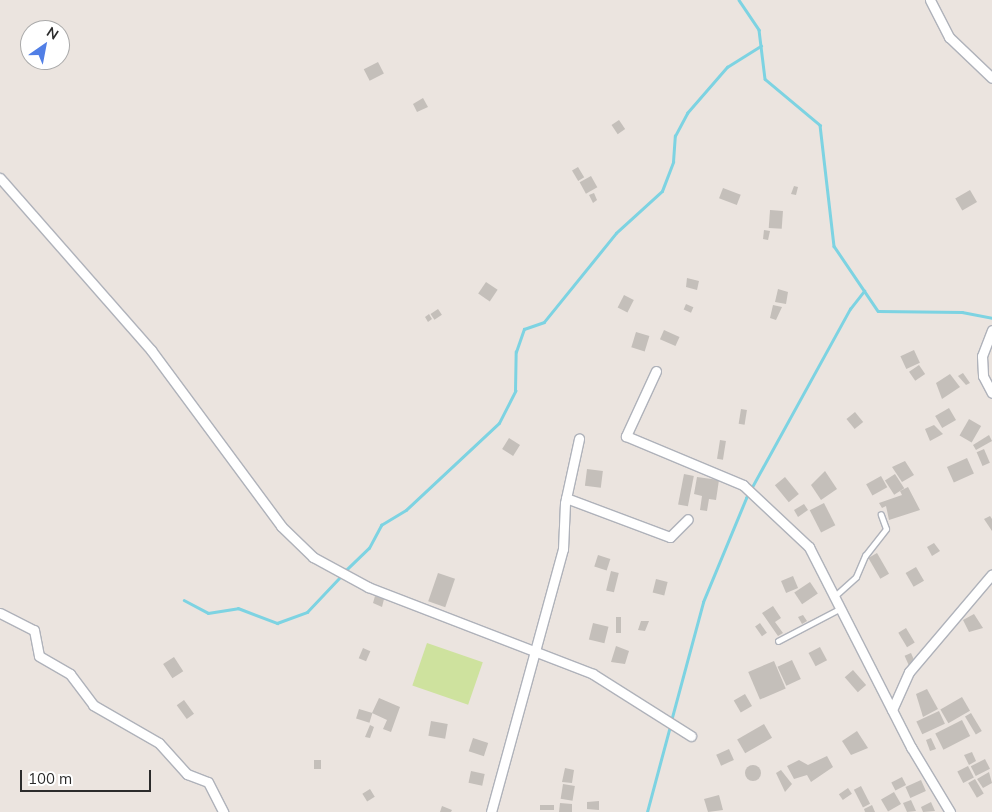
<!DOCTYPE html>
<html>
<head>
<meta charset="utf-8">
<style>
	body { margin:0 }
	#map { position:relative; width:992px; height:812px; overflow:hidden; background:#ebe4df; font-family:Mulish,sans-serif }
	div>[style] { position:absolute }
	.pitch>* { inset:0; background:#cee29e; transform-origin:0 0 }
	.stream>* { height:2.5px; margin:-1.25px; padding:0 1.25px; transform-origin:1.25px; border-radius:1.25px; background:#7dd3e2 }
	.building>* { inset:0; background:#c4bfba; transform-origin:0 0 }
	.round { border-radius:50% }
	.roads { filter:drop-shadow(1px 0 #afb2ba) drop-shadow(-1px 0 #afb2ba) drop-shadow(0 1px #afb2ba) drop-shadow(0 -1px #afb2ba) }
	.lane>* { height:4.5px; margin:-2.25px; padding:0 2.25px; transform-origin:2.25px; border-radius:2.25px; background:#fff }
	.street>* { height:9px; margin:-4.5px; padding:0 4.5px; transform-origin:4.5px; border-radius:4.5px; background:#fff }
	span { translate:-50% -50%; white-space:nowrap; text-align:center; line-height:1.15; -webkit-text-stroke:5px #fff; paint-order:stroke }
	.north { position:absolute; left:20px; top:20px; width:50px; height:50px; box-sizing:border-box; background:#fff; border:1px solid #aaa; border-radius:50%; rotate:33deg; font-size:14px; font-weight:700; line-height:20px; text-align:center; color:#2b2b2b }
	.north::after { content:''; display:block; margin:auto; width:18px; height:22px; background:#517fe6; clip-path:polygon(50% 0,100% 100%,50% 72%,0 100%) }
	.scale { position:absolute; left:20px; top:770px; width:131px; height:22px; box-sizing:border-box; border:2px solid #2b2b2b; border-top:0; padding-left:6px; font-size:15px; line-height:18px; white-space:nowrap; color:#2b2b2b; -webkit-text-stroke:4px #fff; paint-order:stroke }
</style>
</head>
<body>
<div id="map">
	<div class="pitch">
		<div style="left:427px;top:643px;width:59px;height:45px;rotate:19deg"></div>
	</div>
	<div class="stream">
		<div style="left:739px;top:0;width:36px;rotate:56deg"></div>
		<div style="left:759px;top:30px;width:49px;rotate:83deg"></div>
		<div style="left:765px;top:79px;width:72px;rotate:39.9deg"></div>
		<div style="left:820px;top:125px;width:122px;rotate:83.4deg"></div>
		<div style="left:834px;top:246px;width:78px;rotate:55.9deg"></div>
		<div style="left:878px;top:311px;width:84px;rotate:0.7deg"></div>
		<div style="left:962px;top:312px;width:31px;rotate:11deg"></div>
		<div style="left:345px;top:571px;width:33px;rotate:-44deg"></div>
		<div style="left:369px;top:548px;width:26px;rotate:-62deg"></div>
		<div style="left:381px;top:525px;width:29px;rotate:-31deg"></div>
		<div style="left:406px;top:510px;width:127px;rotate:-43.1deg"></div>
		<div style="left:499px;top:423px;width:36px;rotate:-63deg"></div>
		<div style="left:515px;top:391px;width:39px;rotate:-89deg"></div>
		<div style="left:516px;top:352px;width:24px;rotate:-71deg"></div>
		<div style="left:524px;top:329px;width:21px;rotate:-19deg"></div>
		<div style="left:544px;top:322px;width:114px;rotate:-51deg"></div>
		<div style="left:616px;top:233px;width:62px;rotate:-42.4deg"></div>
		<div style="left:662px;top:191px;width:31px;rotate:-69deg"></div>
		<div style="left:673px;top:162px;width:26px;rotate:-86deg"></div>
		<div style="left:675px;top:136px;width:26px;rotate:-62deg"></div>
		<div style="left:687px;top:113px;width:61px;rotate:-49deg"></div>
		<div style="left:727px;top:67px;width:40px;rotate:-32deg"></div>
		<div style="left:184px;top:600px;width:27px;rotate:28deg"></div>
		<div style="left:208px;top:613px;width:30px;rotate:-9deg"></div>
		<div style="left:238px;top:608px;width:42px;rotate:21deg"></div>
		<div style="left:277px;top:623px;width:32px;rotate:-20deg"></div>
		<div style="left:307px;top:612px;width:50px;rotate:-46.6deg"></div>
		<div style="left:671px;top:721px;width:123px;rotate:-74.9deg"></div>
		<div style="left:703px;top:602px;width:113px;rotate:-67.5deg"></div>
		<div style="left:746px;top:498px;width:216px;rotate:-61.2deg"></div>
		<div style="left:850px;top:309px;width:23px;rotate:-52deg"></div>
		<div style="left:647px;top:812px;width:89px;rotate:-75deg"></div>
	</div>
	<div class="building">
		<div style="left:378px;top:62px;width:13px;height:16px;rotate:63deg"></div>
		<div style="clip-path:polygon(423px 98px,428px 107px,417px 112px,413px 104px)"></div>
		<div style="left:619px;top:120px;width:11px;height:9px;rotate:56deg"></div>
		<div style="left:578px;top:167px;width:12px;height:7px;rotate:59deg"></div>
		<div style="left:591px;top:176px;width:13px;height:13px;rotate:61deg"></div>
		<div style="clip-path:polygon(794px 186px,798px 187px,796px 195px,791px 194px)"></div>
		<div style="left:723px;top:188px;width:19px;height:11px;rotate:21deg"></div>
		<div style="left:970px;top:190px;width:14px;height:17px;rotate:60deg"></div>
		<div style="clip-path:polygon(594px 193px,597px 200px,593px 203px,589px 195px)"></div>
		<div style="left:770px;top:210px;width:13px;height:18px;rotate:4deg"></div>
		<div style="clip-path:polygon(764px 230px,770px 231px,768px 240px,763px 239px)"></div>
		<div style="clip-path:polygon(687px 278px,699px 281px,697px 290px,686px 287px)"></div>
		<div style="left:486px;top:282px;width:14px;height:14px;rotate:34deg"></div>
		<div style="clip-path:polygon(778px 289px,788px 292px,786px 304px,775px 302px)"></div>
		<div style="left:624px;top:295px;width:11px;height:14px;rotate:27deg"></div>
		<div style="left:686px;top:304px;width:8px;height:6px;rotate:23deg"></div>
		<div style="clip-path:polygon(773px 305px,782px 307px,776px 320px,770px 318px)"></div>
		<div style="left:438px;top:309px;width:7px;height:9px;rotate:56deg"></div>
		<div style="clip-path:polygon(429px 314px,432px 319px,428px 322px,425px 317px)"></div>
		<div style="left:664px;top:330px;width:17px;height:10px;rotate:24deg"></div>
		<div style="left:636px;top:332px;width:14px;height:16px;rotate:17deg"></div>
		<div style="left:914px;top:350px;width:14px;height:15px;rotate:65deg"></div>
		<div style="left:919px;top:365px;width:11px;height:12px;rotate:56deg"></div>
		<div style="clip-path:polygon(963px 373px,970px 383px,966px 385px,958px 376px)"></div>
		<div style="clip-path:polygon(950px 374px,960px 387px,942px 399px,936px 383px)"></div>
		<div style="left:949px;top:408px;width:14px;height:16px;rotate:60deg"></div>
		<div style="left:741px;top:409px;width:6px;height:15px;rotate:9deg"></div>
		<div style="left:855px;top:412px;width:13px;height:11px;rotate:51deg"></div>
		<div style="left:969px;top:419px;width:14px;height:19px;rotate:30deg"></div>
		<div style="clip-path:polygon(934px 425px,943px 434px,930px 441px,925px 429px)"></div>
		<div style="clip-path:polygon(989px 435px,992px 441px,976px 450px,973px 445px)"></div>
		<div style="left:509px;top:438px;width:13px;height:13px;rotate:32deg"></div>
		<div style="left:720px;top:440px;width:6px;height:19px;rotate:9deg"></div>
		<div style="left:984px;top:449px;width:15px;height:8px;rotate:67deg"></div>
		<div style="left:967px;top:458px;width:17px;height:22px;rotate:66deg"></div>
		<div style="clip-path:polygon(905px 461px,914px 475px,902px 482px,892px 467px)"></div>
		<div style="left:587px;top:469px;width:16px;height:17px;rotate:7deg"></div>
		<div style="clip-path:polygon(825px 471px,837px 489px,821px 500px,811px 485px)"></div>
		<div style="left:684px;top:474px;width:10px;height:31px;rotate:11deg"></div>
		<div style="left:895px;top:474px;width:17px;height:12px;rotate:57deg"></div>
		<div style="left:881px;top:476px;width:13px;height:17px;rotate:61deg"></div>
		<div style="clip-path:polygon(697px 477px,719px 480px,716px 500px,709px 499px,707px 511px,700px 510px,702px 496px,694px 494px)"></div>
		<div style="left:785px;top:477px;width:22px;height:13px;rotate:51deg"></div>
		<div style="clip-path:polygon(908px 487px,920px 510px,889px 520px,886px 506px,882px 508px,879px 503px,902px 495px,900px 491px)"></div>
		<div style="left:824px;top:503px;width:25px;height:16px;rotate:63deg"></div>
		<div style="clip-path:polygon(804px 504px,808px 510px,798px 517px,794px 510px)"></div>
		<div style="clip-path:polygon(990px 516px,992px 519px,992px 531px,984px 519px)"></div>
		<div style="clip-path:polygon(934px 543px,940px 551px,932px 556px,927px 547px)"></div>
		<div style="left:877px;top:553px;width:24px;height:10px;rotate:60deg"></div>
		<div style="left:598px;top:555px;width:13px;height:12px;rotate:18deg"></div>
		<div style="left:916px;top:567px;width:16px;height:12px;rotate:60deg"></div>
		<div style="left:611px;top:571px;width:8px;height:20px;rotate:14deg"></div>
		<div style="left:438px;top:573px;width:18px;height:30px;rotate:19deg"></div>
		<div style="left:793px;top:576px;width:13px;height:13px;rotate:67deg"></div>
		<div style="left:656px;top:579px;width:12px;height:14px;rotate:14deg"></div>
		<div style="left:810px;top:582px;width:14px;height:19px;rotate:56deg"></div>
		<div style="clip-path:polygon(375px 596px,384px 599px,382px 607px,373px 603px)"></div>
		<div style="clip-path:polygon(773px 606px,781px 618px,775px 622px,783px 633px,778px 636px,762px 613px)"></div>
		<div style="clip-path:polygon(974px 614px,983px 628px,969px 632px,963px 620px)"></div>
		<div style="clip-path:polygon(803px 615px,807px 621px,802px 624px,798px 617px)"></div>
		<div style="left:616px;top:617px;width:5px;height:16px"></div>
		<div style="clip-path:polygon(641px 621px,649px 621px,645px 631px,638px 630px)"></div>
		<div style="left:593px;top:623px;width:16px;height:17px;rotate:14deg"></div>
		<div style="left:760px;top:623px;width:12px;height:6px;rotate:55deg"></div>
		<div style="left:906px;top:628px;width:17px;height:9px;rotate:59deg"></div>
		<div style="clip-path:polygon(616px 646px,629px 651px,625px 664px,611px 662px)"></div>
		<div style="left:820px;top:647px;width:15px;height:13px;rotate:62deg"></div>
		<div style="left:363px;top:648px;width:8px;height:11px;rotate:23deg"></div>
		<div style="left:911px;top:653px;width:10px;height:7px;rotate:66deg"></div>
		<div style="left:174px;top:657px;width:17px;height:13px;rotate:57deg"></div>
		<div style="left:792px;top:660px;width:21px;height:16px;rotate:65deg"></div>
		<div style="left:774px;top:661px;width:30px;height:28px;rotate:67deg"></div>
		<div style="left:853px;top:670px;width:20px;height:11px;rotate:49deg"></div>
		<div style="clip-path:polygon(927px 689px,938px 709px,923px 717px,916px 694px)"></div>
		<div style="left:745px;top:694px;width:14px;height:13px;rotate:60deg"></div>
		<div style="left:962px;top:697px;width:16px;height:25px;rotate:60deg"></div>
		<div style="clip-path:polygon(379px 698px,400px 707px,391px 732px,383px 729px,387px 720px,372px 713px)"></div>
		<div style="left:184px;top:700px;width:17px;height:9px;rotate:54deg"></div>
		<div style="left:359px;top:709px;width:14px;height:10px;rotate:17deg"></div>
		<div style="left:939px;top:711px;width:14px;height:25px;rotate:65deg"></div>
		<div style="left:971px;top:713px;width:21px;height:7px;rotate:59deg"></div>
		<div style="left:962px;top:720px;width:18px;height:30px;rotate:63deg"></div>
		<div style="left:431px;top:721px;width:17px;height:15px;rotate:10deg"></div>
		<div style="left:764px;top:724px;width:16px;height:31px;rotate:60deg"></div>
		<div style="clip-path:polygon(370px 725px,374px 727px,370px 738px,365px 737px)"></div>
		<div style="clip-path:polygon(857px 731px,868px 748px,851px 755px,842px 741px)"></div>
		<div style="left:473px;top:738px;width:16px;height:14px;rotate:18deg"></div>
		<div style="clip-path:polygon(931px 738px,936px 749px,930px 751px,926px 740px)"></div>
		<div style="left:729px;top:749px;width:12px;height:14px;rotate:66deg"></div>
		<div style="clip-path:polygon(972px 752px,976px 761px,969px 765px,964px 755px)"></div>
		<div style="clip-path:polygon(827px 756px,833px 767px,811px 782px,807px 775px,794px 779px,787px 766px,799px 760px,808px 765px)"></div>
		<div style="left:985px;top:759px;width:11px;height:16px;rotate:63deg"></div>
		<div style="left:314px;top:760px;width:7px;height:9px"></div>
		<div class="round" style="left:745px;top:765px;width:16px;height:16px"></div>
		<div style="left:968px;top:766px;width:13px;height:12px;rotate:63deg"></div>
		<div style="clip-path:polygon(565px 768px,574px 770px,572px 783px,562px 782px)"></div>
		<div style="clip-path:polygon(781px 770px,792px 784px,785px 792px,776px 773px)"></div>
		<div style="left:471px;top:771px;width:14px;height:12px;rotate:12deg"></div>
		<div style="clip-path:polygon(989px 772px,992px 783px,983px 788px,977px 779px)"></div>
		<div style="left:902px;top:777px;width:9px;height:12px;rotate:63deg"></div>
		<div style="left:975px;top:779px;width:17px;height:8px;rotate:59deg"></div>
		<div style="left:921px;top:780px;width:12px;height:17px;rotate:66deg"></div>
		<div style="left:563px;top:784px;width:12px;height:15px;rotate:9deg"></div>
		<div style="left:861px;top:786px;width:20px;height:8px;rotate:63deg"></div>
		<div style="left:848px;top:788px;width:7px;height:11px;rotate:56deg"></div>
		<div style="left:370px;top:789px;width:9px;height:9px;rotate:58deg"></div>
		<div style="left:894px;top:792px;width:14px;height:15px;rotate:60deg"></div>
		<div style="clip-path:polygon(719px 795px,723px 810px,708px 812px,704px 799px)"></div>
		<div style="clip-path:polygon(911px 800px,916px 811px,907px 812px,903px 803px)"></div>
		<div style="clip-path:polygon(599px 801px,599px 810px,587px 809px,587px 802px)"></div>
		<div style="clip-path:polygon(931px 802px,935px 811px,923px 812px,921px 807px)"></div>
		<div style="clip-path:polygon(560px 803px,572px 804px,572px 812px,559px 812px)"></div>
		<div style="left:540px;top:805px;width:14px;height:5px"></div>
		<div style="clip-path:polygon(872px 805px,875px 812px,865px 812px,864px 809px)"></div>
		<div style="clip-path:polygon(442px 806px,452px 810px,451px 812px,440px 812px)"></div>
	</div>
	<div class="roads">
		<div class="lane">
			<div style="left:835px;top:596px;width:28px;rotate:-42deg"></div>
			<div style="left:856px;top:577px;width:23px;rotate:-67deg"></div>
			<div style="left:865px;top:556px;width:34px;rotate:-52deg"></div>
			<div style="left:886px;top:529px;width:15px;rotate:-110deg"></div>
			<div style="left:778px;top:641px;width:71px;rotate:-27.6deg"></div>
		</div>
		<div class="street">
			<div style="left:930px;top:0;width:42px;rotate:62.8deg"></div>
			<div style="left:949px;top:37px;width:59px;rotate:43.6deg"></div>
			<div style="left:0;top:178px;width:229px;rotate:48.7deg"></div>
			<div style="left:151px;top:350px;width:219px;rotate:53.5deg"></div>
			<div style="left:281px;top:526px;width:45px;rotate:44.1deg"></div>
			<div style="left:313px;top:557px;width:63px;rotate:28.6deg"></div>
			<div style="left:368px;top:587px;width:241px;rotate:21.1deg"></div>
			<div style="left:593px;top:674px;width:116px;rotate:32.3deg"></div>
			<div style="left:992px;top:330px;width:28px;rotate:111deg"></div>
			<div style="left:982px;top:356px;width:20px;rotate:87deg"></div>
			<div style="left:983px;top:376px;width:19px;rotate:62deg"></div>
			<div style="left:656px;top:371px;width:72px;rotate:114.8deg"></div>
			<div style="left:626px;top:436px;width:127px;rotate:22.7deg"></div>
			<div style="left:743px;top:485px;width:91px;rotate:43.2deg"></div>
			<div style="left:809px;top:547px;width:225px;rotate:63deg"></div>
			<div style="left:911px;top:747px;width:76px;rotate:59deg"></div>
			<div style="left:566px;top:498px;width:111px;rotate:20.6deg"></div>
			<div style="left:670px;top:537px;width:25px;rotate:-45deg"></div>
			<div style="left:0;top:613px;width:38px;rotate:27deg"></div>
			<div style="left:34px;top:630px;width:26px;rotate:79deg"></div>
			<div style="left:39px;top:656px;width:36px;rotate:30deg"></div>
			<div style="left:70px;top:674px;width:39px;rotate:53deg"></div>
			<div style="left:93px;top:705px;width:76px;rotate:29.9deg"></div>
			<div style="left:159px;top:743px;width:42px;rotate:47.9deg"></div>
			<div style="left:187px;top:774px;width:22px;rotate:21deg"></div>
			<div style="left:208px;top:782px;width:34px;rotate:63deg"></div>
			<div style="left:892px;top:710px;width:42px;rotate:-65.9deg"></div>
			<div style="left:909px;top:672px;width:128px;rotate:-49.7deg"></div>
			<div style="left:491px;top:812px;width:273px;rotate:-74.7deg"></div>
			<div style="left:563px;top:549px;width:46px;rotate:-87.5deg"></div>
			<div style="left:565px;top:503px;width:66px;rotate:-77.7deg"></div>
		</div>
	</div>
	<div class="north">N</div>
	<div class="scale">100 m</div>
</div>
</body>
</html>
